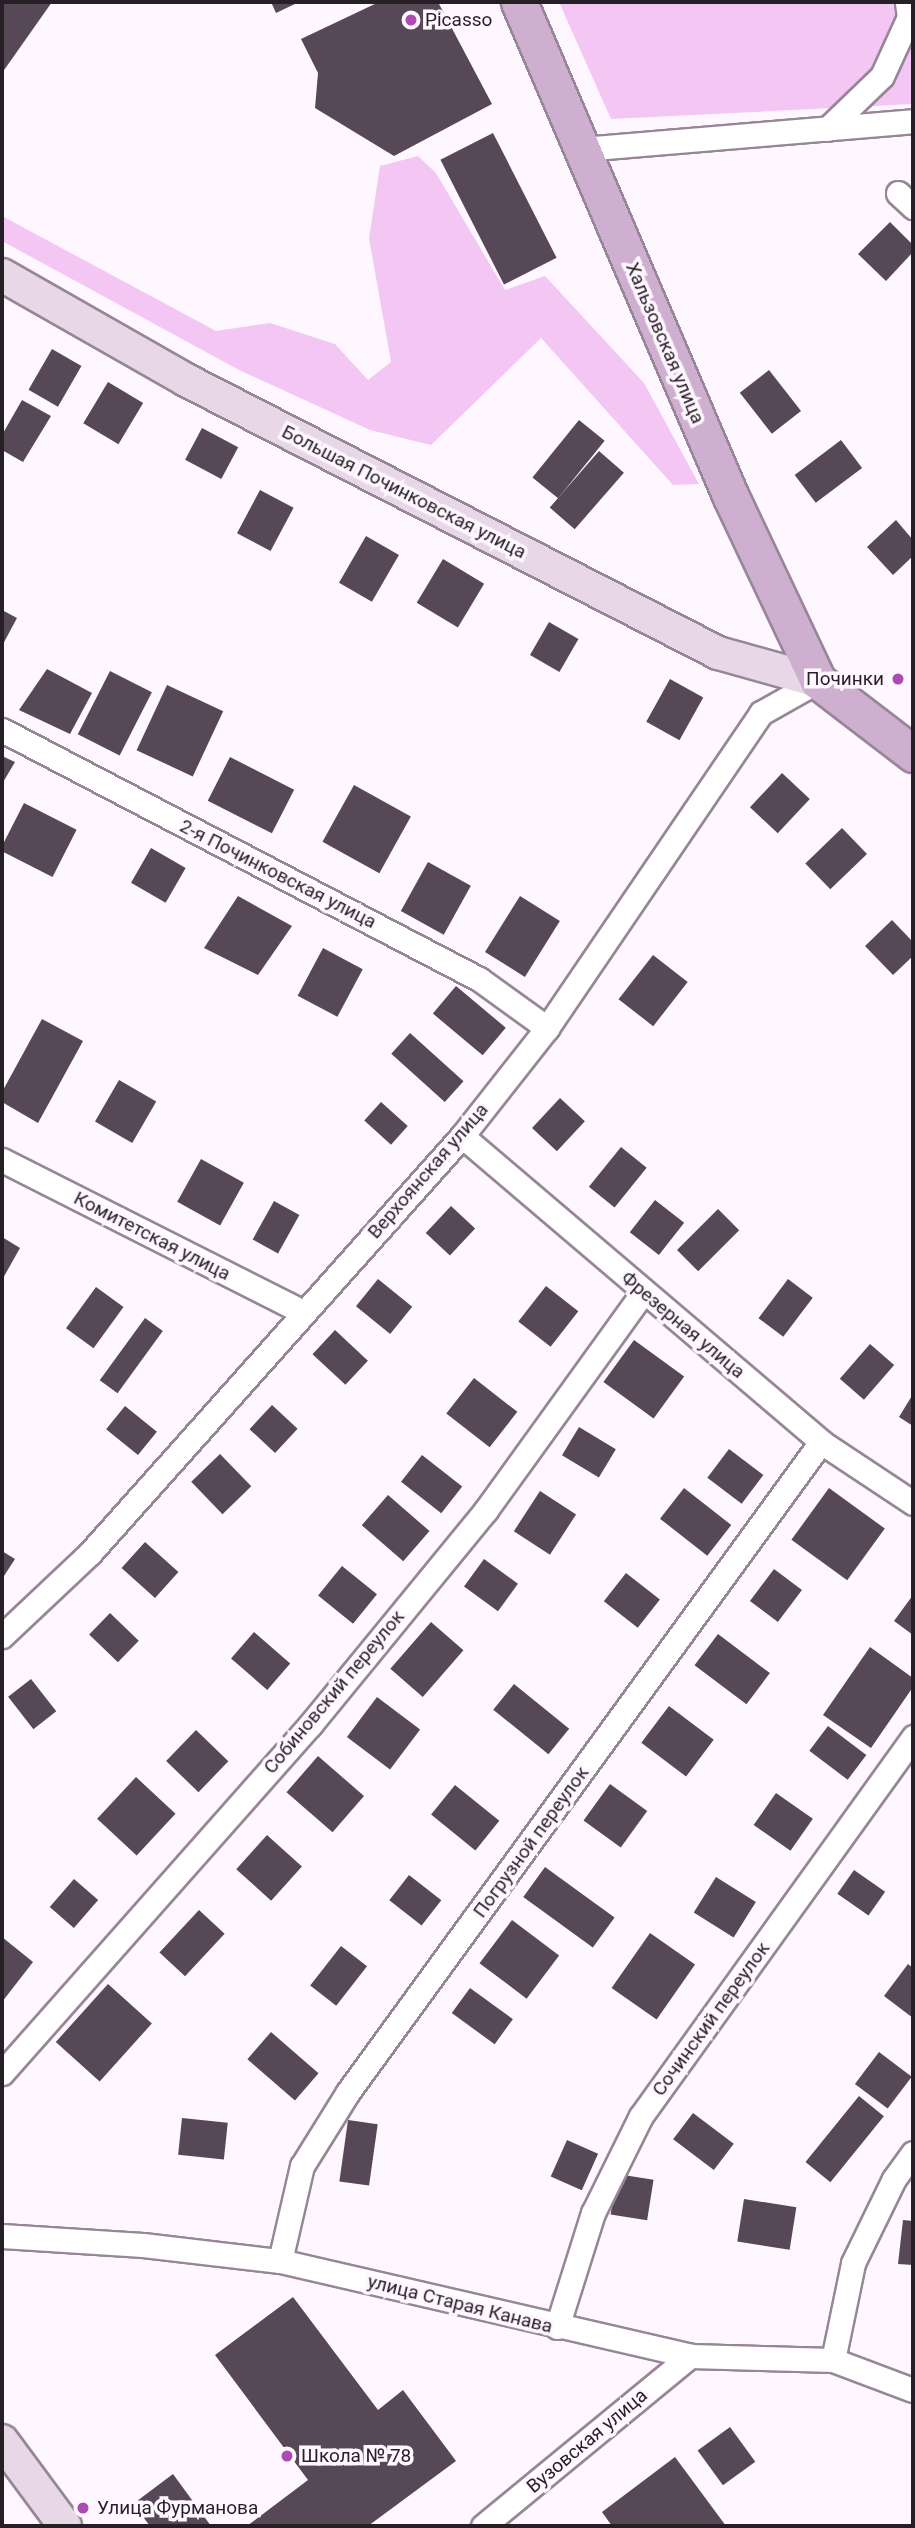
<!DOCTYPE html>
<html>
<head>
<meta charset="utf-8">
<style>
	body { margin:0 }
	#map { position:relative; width:915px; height:2528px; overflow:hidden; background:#fef7ff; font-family:Roboto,sans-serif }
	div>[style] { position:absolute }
	.green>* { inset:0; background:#f3c6f4 }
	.building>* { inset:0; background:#574858; transform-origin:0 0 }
	.roads { filter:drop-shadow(2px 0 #978697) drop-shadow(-2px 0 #978697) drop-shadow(0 2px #978697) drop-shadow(0 -2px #978697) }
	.street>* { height:23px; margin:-11.5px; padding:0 11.5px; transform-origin:11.5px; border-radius:11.5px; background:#fff }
	.secondary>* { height:32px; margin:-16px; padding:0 16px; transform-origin:16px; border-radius:16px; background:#e7d7e7 }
	.primary>* { height:35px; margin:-17.5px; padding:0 17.5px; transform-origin:17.5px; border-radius:17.5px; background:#ceafd0 }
	.dots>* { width:19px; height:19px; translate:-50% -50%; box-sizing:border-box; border:4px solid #fef7ff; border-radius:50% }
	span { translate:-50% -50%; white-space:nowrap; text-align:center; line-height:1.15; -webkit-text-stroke:7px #fef7ff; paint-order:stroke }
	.poi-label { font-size:19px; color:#261f26 }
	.left { translate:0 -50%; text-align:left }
	.right { translate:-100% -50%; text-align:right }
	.street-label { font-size:19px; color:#261f26 }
	.frame { position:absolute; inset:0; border:4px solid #261f26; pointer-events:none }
</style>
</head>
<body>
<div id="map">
	<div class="green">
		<div style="clip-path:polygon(559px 2px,913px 2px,913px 104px,611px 119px)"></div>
		<div style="clip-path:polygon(418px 156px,436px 173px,505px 290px,545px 276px,644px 383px,699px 484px,673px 485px,541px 338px,431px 445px,370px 430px,239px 370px,2px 241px,2px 216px,216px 331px,270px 323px,335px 344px,368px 380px,391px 362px,369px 238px,380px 166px)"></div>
	</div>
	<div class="building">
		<div style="clip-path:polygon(2px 2px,52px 2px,2px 73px)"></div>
		<div style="clip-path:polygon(271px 2px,299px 2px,276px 13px)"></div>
		<div style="clip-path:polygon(379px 2px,438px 2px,492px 104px,394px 156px,315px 108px,318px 73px,301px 39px)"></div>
		<div style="left:493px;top:133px;width:140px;height:59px;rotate:63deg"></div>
		<div style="clip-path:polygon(890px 222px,913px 245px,913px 252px,886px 281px,858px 254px)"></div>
		<div style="left:52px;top:349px;width:34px;height:47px;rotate:30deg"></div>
		<div style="left:769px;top:370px;width:52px;height:37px;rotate:52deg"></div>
		<div style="left:108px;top:382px;width:41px;height:48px;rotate:31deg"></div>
		<div style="clip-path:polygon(22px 400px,51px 416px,23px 462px,2px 450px,2px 435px)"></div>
		<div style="left:579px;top:420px;width:33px;height:74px;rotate:39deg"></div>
		<div style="left:202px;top:428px;width:41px;height:36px;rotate:28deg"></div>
		<div style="left:841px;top:440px;width:35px;height:58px;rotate:53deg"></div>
		<div style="left:599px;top:451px;width:33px;height:75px;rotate:41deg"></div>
		<div style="left:260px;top:490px;width:38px;height:49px;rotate:28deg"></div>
		<div style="clip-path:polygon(896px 520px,913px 540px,913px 556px,893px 575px,867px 547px)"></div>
		<div style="left:366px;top:536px;width:38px;height:54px;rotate:30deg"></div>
		<div style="left:443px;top:559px;width:48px;height:51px;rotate:31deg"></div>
		<div style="clip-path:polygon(2px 610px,17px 618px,2px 646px)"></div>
		<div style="left:549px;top:622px;width:34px;height:38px;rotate:30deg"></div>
		<div style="clip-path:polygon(47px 669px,92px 693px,70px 734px,19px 710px)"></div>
		<div style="left:110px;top:671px;width:47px;height:71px;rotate:27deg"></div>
		<div style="left:670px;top:679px;width:38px;height:49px;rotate:29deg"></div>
		<div style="left:167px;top:685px;width:62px;height:72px;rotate:25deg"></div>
		<div style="clip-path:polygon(2px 756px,15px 762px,2px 784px)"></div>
		<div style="left:230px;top:757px;width:72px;height:49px;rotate:27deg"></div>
		<div style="left:782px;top:773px;width:38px;height:47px;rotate:43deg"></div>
		<div style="left:354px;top:785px;width:65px;height:65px;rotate:29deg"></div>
		<div style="left:24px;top:803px;width:59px;height:53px;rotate:27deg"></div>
		<div style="left:842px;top:828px;width:36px;height:51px;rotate:46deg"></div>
		<div style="left:151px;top:848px;width:40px;height:40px;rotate:30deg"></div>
		<div style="left:428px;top:862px;width:49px;height:56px;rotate:29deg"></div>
		<div style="clip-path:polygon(238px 896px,292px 926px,258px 975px,204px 948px)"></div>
		<div style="left:520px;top:896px;width:47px;height:66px;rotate:32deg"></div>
		<div style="clip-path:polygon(892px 920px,913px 942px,913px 956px,893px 975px,865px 946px)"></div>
		<div style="left:323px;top:948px;width:45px;height:54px;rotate:28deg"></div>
		<div style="left:653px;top:955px;width:44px;height:56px;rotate:38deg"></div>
		<div style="left:456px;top:986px;width:65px;height:36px;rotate:40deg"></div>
		<div style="clip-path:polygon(42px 1019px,83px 1041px,38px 1123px,2px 1102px,2px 1092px)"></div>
		<div style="left:410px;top:1033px;width:72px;height:28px;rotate:42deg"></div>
		<div style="left:119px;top:1080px;width:43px;height:48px;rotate:30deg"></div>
		<div style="left:560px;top:1098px;width:34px;height:41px;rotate:43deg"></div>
		<div style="left:381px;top:1102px;width:36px;height:25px;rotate:42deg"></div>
		<div style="left:621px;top:1147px;width:33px;height:51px;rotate:39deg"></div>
		<div style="left:201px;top:1159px;width:49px;height:49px;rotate:29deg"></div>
		<div style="left:655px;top:1200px;width:37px;height:41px;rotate:38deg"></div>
		<div style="left:274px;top:1201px;width:29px;height:44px;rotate:29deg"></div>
		<div style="left:451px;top:1206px;width:33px;height:37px;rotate:43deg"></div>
		<div style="left:718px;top:1209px;width:30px;height:58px;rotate:45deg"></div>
		<div style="clip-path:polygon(2px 1237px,20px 1248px,2px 1280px)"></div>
		<div style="left:378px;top:1279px;width:44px;height:35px;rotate:39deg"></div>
		<div style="left:788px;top:1279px;width:31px;height:49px;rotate:37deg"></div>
		<div style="left:546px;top:1286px;width:41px;height:45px;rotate:38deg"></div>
		<div style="left:96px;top:1287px;width:34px;height:51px;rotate:36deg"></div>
		<div style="left:145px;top:1318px;width:22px;height:77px;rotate:36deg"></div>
		<div style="left:335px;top:1330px;width:45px;height:33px;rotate:43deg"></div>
		<div style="left:634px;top:1340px;width:62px;height:52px;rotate:36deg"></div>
		<div style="left:870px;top:1344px;width:32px;height:46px;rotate:41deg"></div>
		<div style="left:474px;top:1378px;width:55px;height:45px;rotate:38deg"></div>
		<div style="clip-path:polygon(913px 1394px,913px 1426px,899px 1417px)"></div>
		<div style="left:272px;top:1405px;width:35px;height:33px;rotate:43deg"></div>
		<div style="left:125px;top:1406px;width:41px;height:30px;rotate:39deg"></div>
		<div style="left:579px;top:1427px;width:43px;height:33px;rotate:31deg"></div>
		<div style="left:729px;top:1449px;width:43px;height:36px;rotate:37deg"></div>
		<div style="left:220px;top:1454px;width:45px;height:40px;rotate:46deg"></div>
		<div style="left:422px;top:1455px;width:51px;height:34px;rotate:38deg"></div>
		<div style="left:684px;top:1488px;width:60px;height:39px;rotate:38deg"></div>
		<div style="left:829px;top:1488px;width:69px;height:64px;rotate:36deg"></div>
		<div style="left:540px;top:1491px;width:43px;height:48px;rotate:33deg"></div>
		<div style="left:388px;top:1495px;width:55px;height:40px;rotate:41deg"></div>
		<div style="left:145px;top:1542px;width:45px;height:35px;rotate:42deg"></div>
		<div style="clip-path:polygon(2px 1551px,15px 1559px,2px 1579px)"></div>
		<div style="left:484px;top:1559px;width:42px;height:34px;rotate:36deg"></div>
		<div style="left:342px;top:1566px;width:45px;height:38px;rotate:39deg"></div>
		<div style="left:774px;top:1569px;width:35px;height:40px;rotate:37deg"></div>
		<div style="left:626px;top:1573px;width:43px;height:36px;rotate:38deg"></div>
		<div style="clip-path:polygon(913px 1595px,913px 1635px,894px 1621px)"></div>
		<div style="left:110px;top:1613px;width:40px;height:30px;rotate:44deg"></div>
		<div style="left:431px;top:1622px;width:43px;height:62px;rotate:41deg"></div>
		<div style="left:254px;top:1632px;width:48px;height:35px;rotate:41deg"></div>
		<div style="left:718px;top:1634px;width:65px;height:39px;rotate:37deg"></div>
		<div style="clip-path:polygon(870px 1647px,913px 1678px,913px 1687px,871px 1748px,823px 1715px)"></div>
		<div style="left:31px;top:1679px;width:41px;height:29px;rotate:52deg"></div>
		<div style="left:514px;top:1684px;width:71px;height:33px;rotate:39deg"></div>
		<div style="left:377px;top:1697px;width:54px;height:50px;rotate:37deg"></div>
		<div style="left:669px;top:1706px;width:56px;height:46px;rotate:37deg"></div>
		<div style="left:828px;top:1726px;width:48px;height:31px;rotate:37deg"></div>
		<div style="left:196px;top:1730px;width:45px;height:43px;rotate:44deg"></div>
		<div style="left:318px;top:1756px;width:61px;height:48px;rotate:41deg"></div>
		<div style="left:136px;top:1777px;width:54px;height:57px;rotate:43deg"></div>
		<div style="left:610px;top:1784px;width:46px;height:45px;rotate:36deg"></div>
		<div style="left:455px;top:1785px;width:57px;height:38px;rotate:39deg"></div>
		<div style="left:776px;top:1793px;width:45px;height:39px;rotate:35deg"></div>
		<div style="left:267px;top:1835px;width:47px;height:46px;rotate:42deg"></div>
		<div style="left:545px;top:1867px;width:86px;height:37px;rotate:36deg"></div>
		<div style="left:854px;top:1870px;width:38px;height:29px;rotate:35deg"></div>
		<div style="left:409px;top:1875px;width:41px;height:32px;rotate:38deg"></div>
		<div style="left:716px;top:1877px;width:47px;height:42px;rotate:32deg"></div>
		<div style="left:74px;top:1879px;width:32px;height:37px;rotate:41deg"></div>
		<div style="left:199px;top:1910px;width:35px;height:58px;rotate:43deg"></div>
		<div style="left:512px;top:1920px;width:59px;height:54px;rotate:37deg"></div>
		<div style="left:650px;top:1933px;width:55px;height:67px;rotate:35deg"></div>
		<div style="clip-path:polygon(2px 1937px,33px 1962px,2px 2002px)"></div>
		<div style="left:341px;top:1946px;width:33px;height:50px;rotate:38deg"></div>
		<div style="clip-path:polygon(908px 1964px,913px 1968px,913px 2018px,884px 1996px)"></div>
		<div style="left:108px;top:1984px;width:59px;height:78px;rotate:42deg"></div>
		<div style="left:470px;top:1988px;width:53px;height:31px;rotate:36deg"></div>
		<div style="left:271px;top:2032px;width:63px;height:36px;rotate:41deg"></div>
		<div style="left:879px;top:2052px;width:41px;height:40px;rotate:37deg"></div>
		<div style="left:859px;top:2096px;width:32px;height:85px;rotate:39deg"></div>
		<div style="left:693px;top:2113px;width:51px;height:33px;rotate:37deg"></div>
		<div style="left:182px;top:2118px;width:46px;height:37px;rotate:6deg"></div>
		<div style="left:348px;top:2120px;width:30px;height:62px;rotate:8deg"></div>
		<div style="left:567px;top:2140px;width:34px;height:40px;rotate:24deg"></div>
		<div style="left:617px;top:2174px;width:37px;height:41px;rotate:9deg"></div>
		<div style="left:744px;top:2199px;width:53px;height:43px;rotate:9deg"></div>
		<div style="clip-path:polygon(903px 2220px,913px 2221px,913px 2265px,898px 2264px)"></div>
		<div style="clip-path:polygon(293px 2297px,378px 2410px,403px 2390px,456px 2461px,368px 2526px,247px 2526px,308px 2480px,215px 2355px)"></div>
		<div style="left:730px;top:2427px;width:43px;height:40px;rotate:54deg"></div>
		<div style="clip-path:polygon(675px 2457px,726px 2526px,612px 2526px,602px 2512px)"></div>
		<div style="clip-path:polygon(173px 2474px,211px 2526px,150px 2526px,133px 2504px)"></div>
	</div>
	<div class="roads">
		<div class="street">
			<div style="left:827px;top:129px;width:76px;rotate:-43.9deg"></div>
			<div style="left:882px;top:76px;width:65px;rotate:-65.4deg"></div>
			<div style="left:909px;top:17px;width:15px;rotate:-98deg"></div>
			<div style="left:582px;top:149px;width:332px;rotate:-4.8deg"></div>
			<div style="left:898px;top:193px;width:21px;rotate:43deg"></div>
			<div style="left:2px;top:730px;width:538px;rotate:27.57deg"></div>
			<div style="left:479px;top:979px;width:84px;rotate:35.8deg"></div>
			<div style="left:462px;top:1136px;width:472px;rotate:40.4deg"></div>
			<div style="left:821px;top:1442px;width:110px;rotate:33.5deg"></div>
			<div style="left:2px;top:1160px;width:337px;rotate:26.8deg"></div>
			<div style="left:2px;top:1636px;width:121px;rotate:-43.3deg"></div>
			<div style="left:90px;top:1553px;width:559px;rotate:-48.26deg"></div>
			<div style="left:462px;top:1136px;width:137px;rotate:-51.8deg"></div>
			<div style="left:547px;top:1028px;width:381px;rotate:-55.8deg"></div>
			<div style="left:761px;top:713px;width:65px;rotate:-29.3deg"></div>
			<div style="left:2px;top:2073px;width:465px;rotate:-48.5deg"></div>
			<div style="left:310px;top:1725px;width:278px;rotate:-50.7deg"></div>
			<div style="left:486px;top:1510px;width:269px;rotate:-54.2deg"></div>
			<div style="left:2px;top:2236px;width:141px;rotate:3.7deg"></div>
			<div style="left:143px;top:2245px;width:138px;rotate:6.7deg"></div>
			<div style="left:280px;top:2261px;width:421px;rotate:13deg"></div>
			<div style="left:690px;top:2356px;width:143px;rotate:1.6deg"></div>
			<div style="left:833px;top:2360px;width:85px;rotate:20.6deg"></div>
			<div style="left:280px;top:2261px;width:98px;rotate:-77deg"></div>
			<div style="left:302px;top:2166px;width:87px;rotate:-58.1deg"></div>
			<div style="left:348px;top:2092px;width:804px;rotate:-53.96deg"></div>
			<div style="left:557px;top:2327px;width:120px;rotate:-72.5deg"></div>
			<div style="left:593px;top:2213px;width:108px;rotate:-63.7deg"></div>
			<div style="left:641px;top:2116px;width:467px;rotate:-54.3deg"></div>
			<div style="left:833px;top:2360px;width:99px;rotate:-78.3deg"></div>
			<div style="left:853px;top:2263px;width:93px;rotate:-64deg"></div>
			<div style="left:894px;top:2179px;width:32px;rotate:-54deg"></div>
			<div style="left:483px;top:2526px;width:268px;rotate:-39.4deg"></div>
		</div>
		<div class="secondary">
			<div style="left:2px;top:275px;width:212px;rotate:29.7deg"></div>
			<div style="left:186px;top:380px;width:598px;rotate:27.16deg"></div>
			<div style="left:718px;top:653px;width:104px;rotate:15.6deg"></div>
			<div style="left:2px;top:2441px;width:106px;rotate:53.5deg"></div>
		</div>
		<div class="primary">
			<div style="left:519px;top:2px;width:538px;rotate:66.82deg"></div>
			<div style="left:731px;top:497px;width:204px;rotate:64.7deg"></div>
			<div style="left:818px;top:681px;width:120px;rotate:37.5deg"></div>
		</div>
	</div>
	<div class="dots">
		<div style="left:411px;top:20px;background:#ac4bb2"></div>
		<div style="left:898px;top:679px;background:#ac4bb2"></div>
		<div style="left:287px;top:2456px;background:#ac4bb2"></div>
		<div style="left:83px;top:2508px;background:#ac4bb2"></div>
	</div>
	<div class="poi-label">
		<span class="left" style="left:425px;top:20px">Picasso</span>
		<span class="right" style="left:884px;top:679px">Починки</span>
		<span class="left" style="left:301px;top:2456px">Школа № 78</span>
		<span class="left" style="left:97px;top:2508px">Улица Фурманова</span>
	</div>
	<div class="street-label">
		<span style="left:665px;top:343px;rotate:67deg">Хальзовская улица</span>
		<span style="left:404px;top:492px;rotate:27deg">Большая Починковская улица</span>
		<span style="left:278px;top:874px;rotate:27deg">2-я Починковская улица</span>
		<span style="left:428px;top:1171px;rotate:-49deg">Верхоянская улица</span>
		<span style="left:152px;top:1236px;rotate:27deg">Комитетская улица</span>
		<span style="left:683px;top:1325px;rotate:40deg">Фрезерная улица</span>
		<span style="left:334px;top:1692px;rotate:-50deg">Собиновский переулок</span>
		<span style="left:531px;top:1842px;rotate:-54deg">Погрузной переулок</span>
		<span style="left:711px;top:2019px;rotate:-54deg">Сочинский переулок</span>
		<span style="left:460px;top:2304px;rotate:14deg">улица Старая Канава</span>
		<span style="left:587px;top:2441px;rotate:-40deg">Вузовская улица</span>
	</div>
	<div class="frame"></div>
</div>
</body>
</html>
